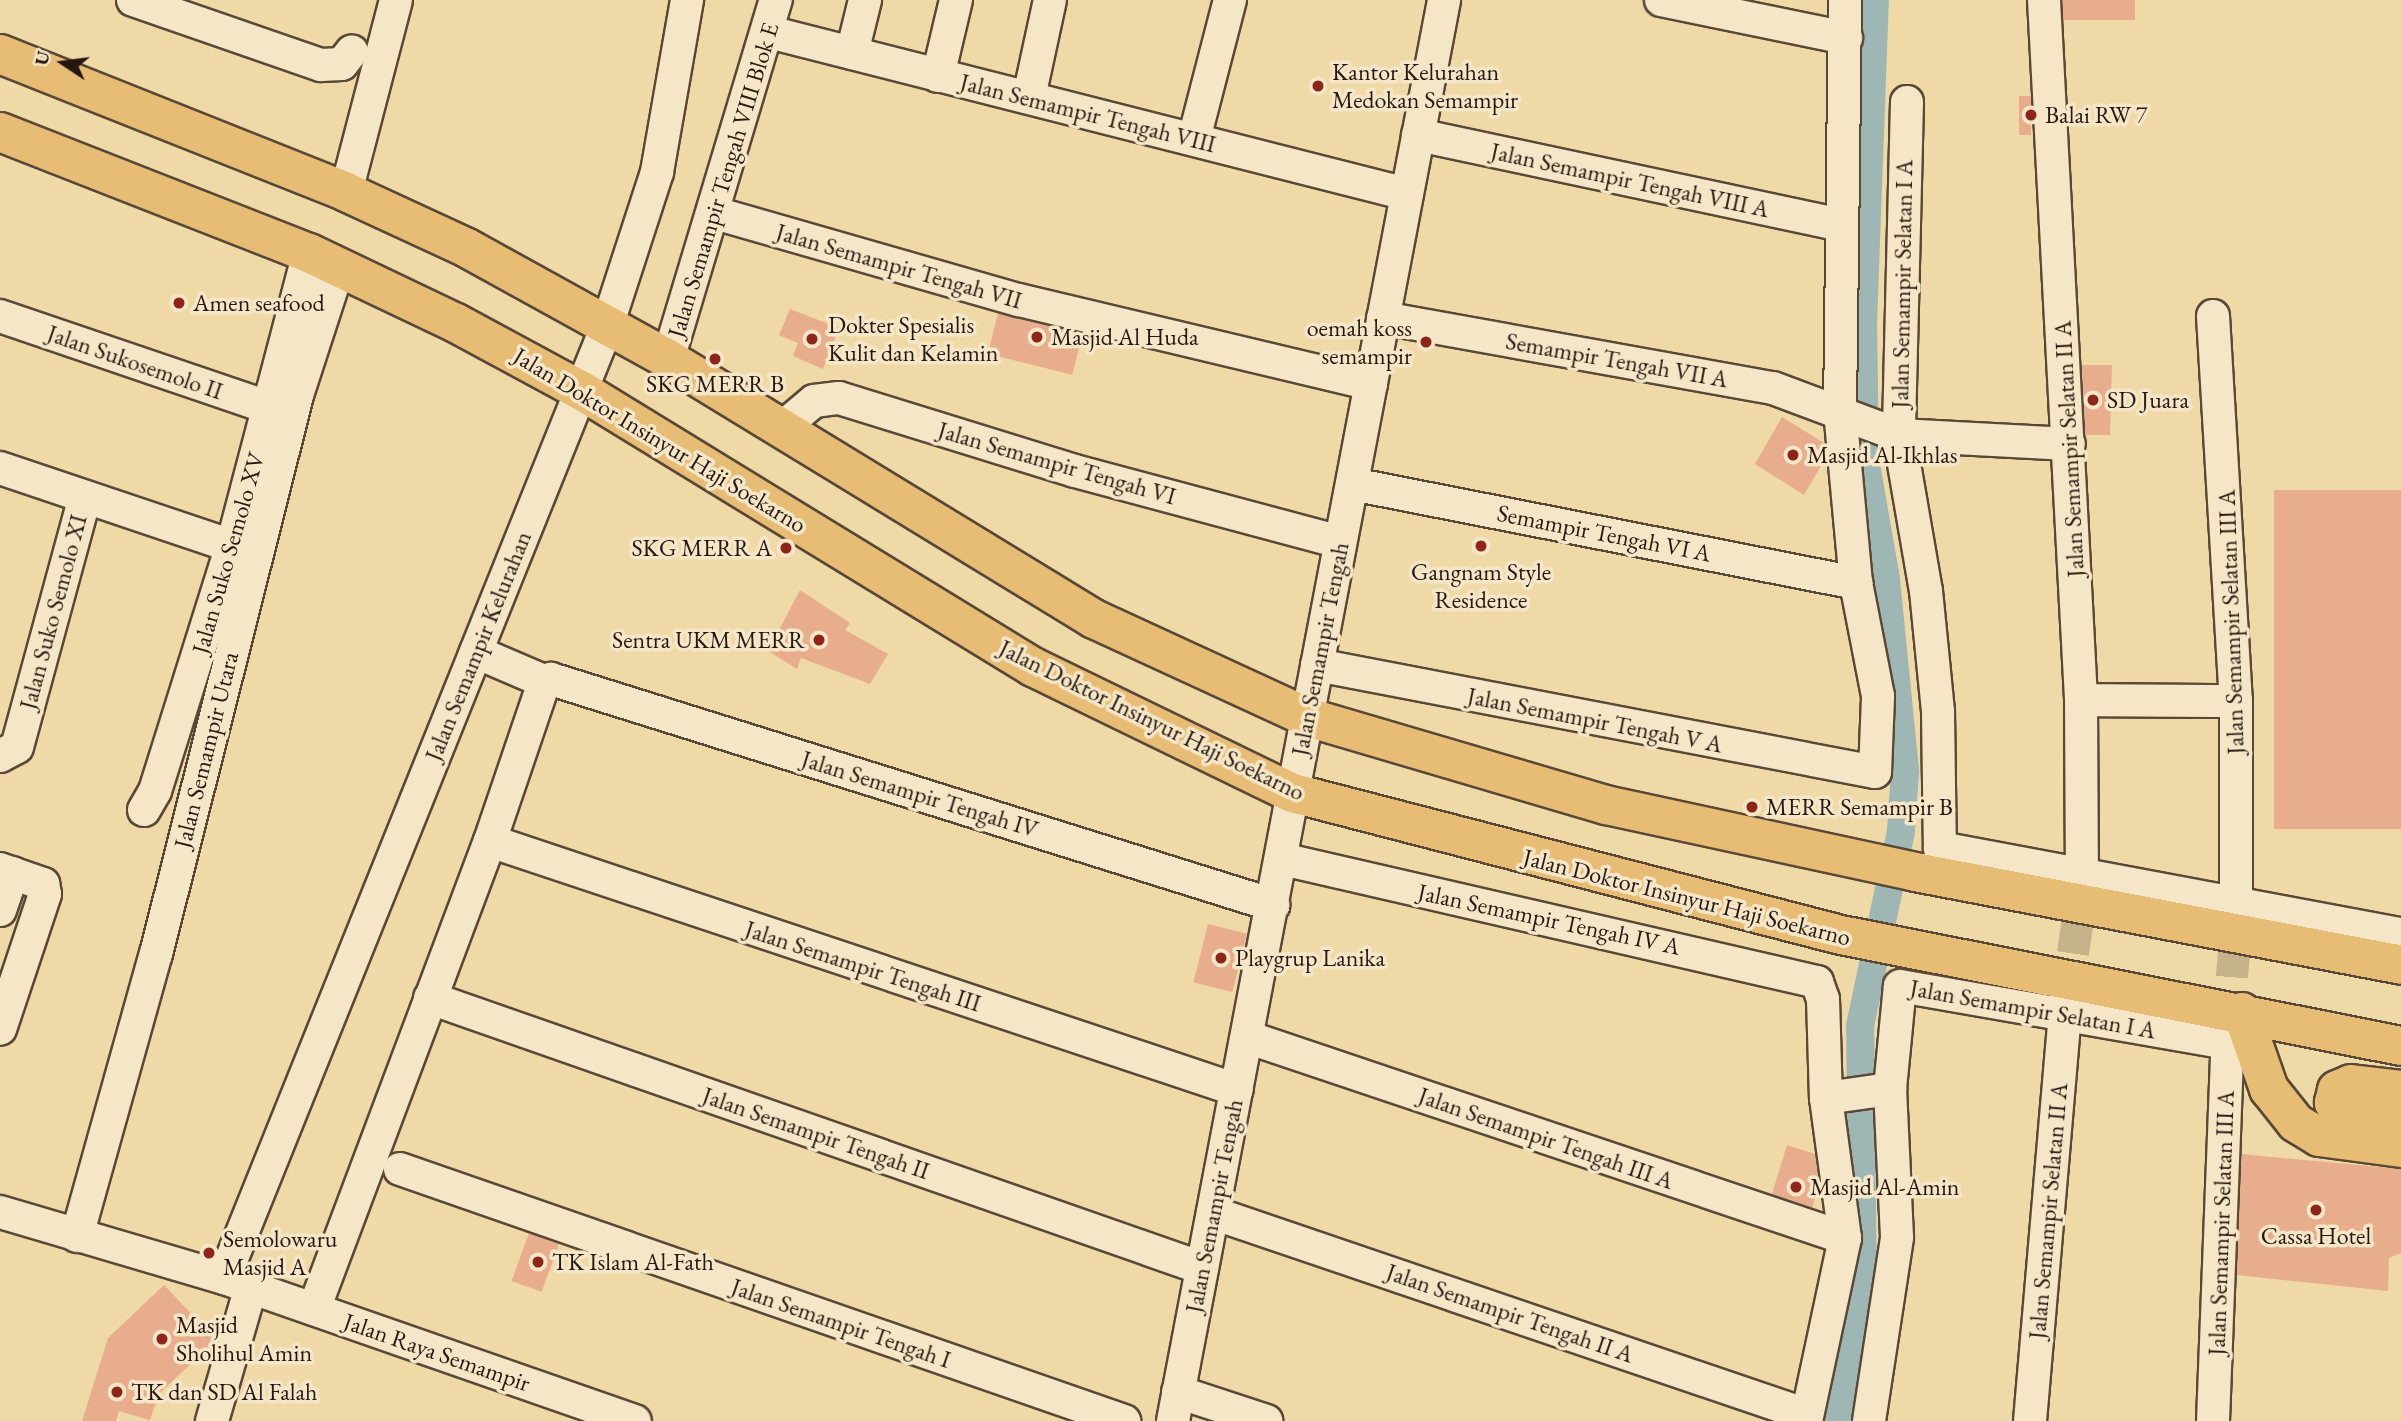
<!DOCTYPE html>
<html>
<head>
<meta charset="utf-8">
<style>
	body { margin:0 }
	#map { position:relative; width:2401px; height:1421px; overflow:hidden; background:#eed9a7; font-family:"EB Garamond",serif }
	div>[style] { position:absolute }
	.canal>* { height:28px; margin:-14px; padding:0 14px; transform-origin:14px; border-radius:14px; background:#9fb7b4 }
	.building>* { inset:0; background:#e7ad8d; transform-origin:0 0 }
	.minor-tunnel>* { height:32px; margin-top:-16px; transform-origin:0; background:repeating-linear-gradient(90deg,#c6b289 0 32px,transparent 0 48px) }
	.roads { filter:drop-shadow(2px 0 #594836) drop-shadow(-2px 0 #594836) drop-shadow(0 2px #594836) drop-shadow(0 -2px #594836) }
	.minor>* { height:32px; margin:-16px; padding:0 16px; transform-origin:16px; border-radius:16px; background:#f4e6c6 }
	.primary>* { height:38px; margin:-19px; padding:0 19px; transform-origin:19px; border-radius:19px; background:#e7bc74 }
	.dots>* { width:19px; height:19px; translate:-50% -50%; box-sizing:border-box; border:4px solid #f4e6c6; border-radius:50% }
	span { translate:-50% -50%; white-space:nowrap; text-align:center; line-height:1.15; -webkit-text-stroke:7px #f4e6c6; paint-order:stroke }
	.poi-label { font-size:24px; color:#271711 }
	.left { translate:0 -50%; text-align:left }
	.right { translate:-100% -50%; text-align:right }
	.street-label { font-size:24px; color:#271711 }
	.north { position:absolute; left:28px; top:28px; width:70px; height:70px; -webkit-text-stroke:5px #f4e6c6; paint-order:stroke; rotate:283deg; font-size:19px; font-weight:700; line-height:28px; text-align:center; color:#271711 }
	.north::after { content:''; display:block; margin:auto; width:24px; height:32px; background:#271711; clip-path:polygon(50% 0,100% 100%,50% 72%,0 100%) }
</style>
</head>
<body>
<div id="map">
	<div class="canal">
		<div style="left:1839px;top:1421px;width:122px;rotate:-78.7deg"></div>
		<div style="left:1863px;top:1301px;width:275px;rotate:-90.6deg"></div>
		<div style="left:1860px;top:1026px;width:199px;rotate:-78.1deg"></div>
		<div style="left:1901px;top:831px;width:61px;rotate:-86.2deg"></div>
		<div style="left:1905px;top:770px;width:192px;rotate:-95.7deg"></div>
		<div style="left:1886px;top:579px;width:122px;rotate:-99.9deg"></div>
		<div style="left:1865px;top:459px;width:135px;rotate:-90.8deg"></div>
		<div style="left:1863px;top:324px;width:324px;rotate:-87.9deg"></div>
	</div>
	<div class="building">
		<div style="left:2062px;top:0;width:73px;height:20px"></div>
		<div style="left:2019px;top:96px;width:12px;height:39px"></div>
		<div style="clip-path:polygon(790px 309px,839px 328px,823px 369px,793px 356px,798px 343px,779px 335px)"></div>
		<div style="left:998px;top:313px;width:87px;height:42px;rotate:14deg"></div>
		<div style="clip-path:polygon(2082px 365px,2112px 365px,2110px 435px,2085px 435px)"></div>
		<div style="clip-path:polygon(1782px 417px,1824px 443px,1826px 457px,1804px 495px,1755px 464px)"></div>
		<div style="left:2401px;top:490px;width:339px;height:127px;rotate:90deg"></div>
		<div style="clip-path:polygon(800px 590px,850px 623px,845px 630px,888px 654px,870px 684px,801px 658px,797px 669px,768px 651px)"></div>
		<div style="left:1208px;top:924px;width:40px;height:60px;rotate:14deg"></div>
		<div style="clip-path:polygon(1787px 1145px,1815px 1154px,1819px 1185px,1812px 1208px,1772px 1194px)"></div>
		<div style="clip-path:polygon(2241px 1154px,2401px 1169px,2401px 1253px,2389px 1258px,2388px 1291px,2237px 1275px)"></div>
		<div style="left:529px;top:1233px;width:32px;height:51px;rotate:20deg"></div>
		<div style="clip-path:polygon(164px 1285px,216px 1340px,159px 1394px,150px 1420px,119px 1411px,116px 1421px,82px 1421px,108px 1338px)"></div>
	</div>
	<div class="minor-tunnel">
		<div style="left:2066px;top:1001px;width:104px;rotate:-81.7deg"></div>
		<div style="left:2228px;top:1025px;width:98px;rotate:-85.3deg"></div>
	</div>
	<div class="roads">
		<div class="minor">
			<div style="left:133px;top:0;width:199px;rotate:19.1deg"></div>
			<div style="left:321px;top:65px;width:21px;rotate:-3deg"></div>
			<div style="left:342px;top:64px;width:16px;rotate:-52deg"></div>
			<div style="left:1661px;top:0;width:189px;rotate:11.6deg"></div>
			<div style="left:2044px;top:0;width:701px;rotate:86.97deg"></div>
			<div style="left:2081px;top:700px;width:197px;rotate:89.7deg"></div>
			<div style="left:769px;top:32px;width:658px;rotate:14.25deg"></div>
			<div style="left:852px;top:53px;width:55px;rotate:-76.2deg"></div>
			<div style="left:938px;top:76px;width:78px;rotate:-76.7deg"></div>
			<div style="left:1029px;top:97px;width:99px;rotate:-77.8deg"></div>
			<div style="left:1907px;top:102px;width:333px;rotate:91.4deg"></div>
			<div style="left:1899px;top:435px;width:158px;rotate:80.2deg"></div>
			<div style="left:1926px;top:591px;width:122px;rotate:84.3deg"></div>
			<div style="left:1938px;top:712px;width:136px;rotate:89.2deg"></div>
			<div style="left:1940px;top:848px;width:469px;rotate:10.6deg"></div>
			<div style="left:1418px;top:135px;width:433px;rotate:12deg"></div>
			<div style="left:1194px;top:139px;width:144px;rotate:-75.5deg"></div>
			<div style="left:346px;top:192px;width:198px;rotate:-75.4deg"></div>
			<div style="left:715px;top:213px;width:316px;rotate:16deg"></div>
			<div style="left:1019px;top:300px;width:362px;rotate:13.4deg"></div>
			<div style="left:0;top:316px;width:285px;rotate:18.8deg"></div>
			<div style="left:2213px;top:316px;width:386px;rotate:86.6deg"></div>
			<div style="left:2236px;top:701px;width:225px;rotate:90deg"></div>
			<div style="left:1383px;top:318px;width:396px;rotate:10.2deg"></div>
			<div style="left:1773px;top:388px;width:134px;rotate:20.5deg"></div>
			<div style="left:1899px;top:435px;width:170px;rotate:3deg"></div>
			<div style="left:668px;top:359px;width:375px;rotate:-73.3deg"></div>
			<div style="left:783px;top:427px;width:40px;rotate:-40deg"></div>
			<div style="left:814px;top:401px;width:25px;rotate:-7deg"></div>
			<div style="left:839px;top:398px;width:247px;rotate:17.2deg"></div>
			<div style="left:1075px;top:471px;width:274px;rotate:15deg"></div>
			<div style="left:0;top:468px;width:245px;rotate:18.6deg"></div>
			<div style="left:1352px;top:484px;width:514px;rotate:11.11deg"></div>
			<div style="left:476px;top:652px;width:76px;rotate:23.2deg"></div>
			<div style="left:1317px;top:665px;width:568px;rotate:10.86deg"></div>
			<div style="left:1875px;top:772px;width:76px;rotate:-87.7deg"></div>
			<div style="left:1878px;top:696px;width:115px;rotate:-101deg"></div>
			<div style="left:1856px;top:583px;width:172px;rotate:-95.3deg"></div>
			<div style="left:1840px;top:412px;width:412px;rotate:-89.3deg"></div>
			<div style="left:2081px;top:700px;width:155px;rotate:0.4deg"></div>
			<div style="left:0;top:756px;width:19px;rotate:-28deg"></div>
			<div style="left:17px;top:747px;width:259px;rotate:-74.8deg"></div>
			<div style="left:144px;top:810px;width:22px;rotate:-60deg"></div>
			<div style="left:155px;top:791px;width:257px;rotate:-72.6deg"></div>
			<div style="left:232px;top:546px;width:303px;rotate:-75.3deg"></div>
			<div style="left:490px;top:841px;width:787px;rotate:18.43deg"></div>
			<div style="left:1282px;top:859px;width:549px;rotate:12.95deg"></div>
			<div style="left:1817px;top:982px;width:18px;rotate:71deg"></div>
			<div style="left:1823px;top:999px;width:99px;rotate:88.3deg"></div>
			<div style="left:1826px;top:1098px;width:141px;rotate:82.3deg"></div>
			<div style="left:1845px;top:1238px;width:187px;rotate:102deg"></div>
			<div style="left:0;top:869px;width:46px;rotate:19.2deg"></div>
			<div style="left:43px;top:884px;width:10px;rotate:79deg"></div>
			<div style="left:45px;top:894px;width:142px;rotate:108.4deg"></div>
			<div style="left:0;top:910px;width:39px;rotate:-71deg"></div>
			<div style="left:430px;top:998px;width:818px;rotate:19.28deg"></div>
			<div style="left:1247px;top:1037px;width:631px;rotate:18.58deg"></div>
			<div style="left:1826px;top:1098px;width:65px;rotate:-8deg"></div>
			<div style="left:400px;top:1169px;width:767px;rotate:19.19deg"></div>
			<div style="left:0;top:1212px;width:234px;rotate:16.4deg"></div>
			<div style="left:224px;top:1278px;width:435px;rotate:19.2deg"></div>
			<div style="left:1213px;top:1213px;width:627px;rotate:18.78deg"></div>
			<div style="left:77px;top:1236px;width:293px;rotate:-74.4deg"></div>
			<div style="left:156px;top:954px;width:577px;rotate:-75.84deg"></div>
			<div style="left:297px;top:395px;width:136px;rotate:-72deg"></div>
			<div style="left:224px;top:1278px;width:1026px;rotate:-68.08deg"></div>
			<div style="left:607px;top:326px;width:162px;rotate:-72deg"></div>
			<div style="left:657px;top:172px;width:175px;rotate:-80.1deg"></div>
			<div style="left:314px;top:1309px;width:500px;rotate:-69.4deg"></div>
			<div style="left:490px;top:841px;width:162px;rotate:-71.2deg"></div>
			<div style="left:542px;top:688px;width:13px;rotate:-45deg"></div>
			<div style="left:551px;top:679px;width:757px;rotate:17.38deg"></div>
			<div style="left:1178px;top:1392px;width:93px;rotate:18.2deg"></div>
			<div style="left:212px;top:1421px;width:140px;rotate:-73.8deg"></div>
			<div style="left:1173px;top:1421px;width:1447px;rotate:-79.2deg"></div>
			<div style="left:1869px;top:1421px;width:186px;rotate:-81.3deg"></div>
			<div style="left:1897px;top:1237px;width:148px;rotate:-92.7deg"></div>
			<div style="left:1890px;top:1089px;width:103px;rotate:-84.5deg"></div>
			<div style="left:1900px;top:986px;width:332px;rotate:9.9deg"></div>
			<div style="left:2030px;top:1421px;width:422px;rotate:-85.1deg"></div>
			<div style="left:2213px;top:1421px;width:396px;rotate:-87.8deg"></div>
		</div>
		<div class="primary">
			<div style="left:0;top:54px;width:373px;rotate:21.7deg"></div>
			<div style="left:346px;top:192px;width:133px;rotate:24.8deg"></div>
			<div style="left:467px;top:248px;width:230px;rotate:28.9deg"></div>
			<div style="left:668px;top:359px;width:499px;rotate:31.4deg"></div>
			<div style="left:1094px;top:619px;width:234px;rotate:24.7deg"></div>
			<div style="left:1307px;top:717px;width:312px;rotate:16.4deg"></div>
			<div style="left:1606px;top:805px;width:316px;rotate:12.2deg"></div>
			<div style="left:1915px;top:872px;width:495px;rotate:10.8deg"></div>
			<div style="left:0;top:132px;width:332px;rotate:21.4deg"></div>
			<div style="left:309px;top:253px;width:163px;rotate:25.5deg"></div>
			<div style="left:456px;top:323px;width:143px;rotate:28.4deg"></div>
			<div style="left:582px;top:391px;width:529px;rotate:31.47deg"></div>
			<div style="left:1033px;top:667px;width:289px;rotate:25.9deg"></div>
			<div style="left:1293px;top:793px;width:566px;rotate:14.53deg"></div>
			<div style="left:1841px;top:935px;width:571px;rotate:11.21deg"></div>
			<div style="left:2242px;top:1012px;width:82px;rotate:70.7deg"></div>
			<div style="left:2269px;top:1089px;width:43px;rotate:51.5deg"></div>
			<div style="left:2296px;top:1123px;width:27px;rotate:31deg"></div>
			<div style="left:2319px;top:1137px;width:83px;rotate:7.6deg"></div>
			<div style="left:2401px;top:1125px;width:41px;rotate:-174.4deg"></div>
			<div style="left:2360px;top:1121px;width:32px;rotate:-145deg"></div>
			<div style="left:2334px;top:1103px;width:13px;rotate:-77deg"></div>
			<div style="left:2337px;top:1090px;width:15px;rotate:-23deg"></div>
			<div style="left:2351px;top:1084px;width:50px;rotate:6.8deg"></div>
		</div>
	</div>
	<div class="dots">
		<div style="left:1318px;top:86px;background:#8f2418"></div>
		<div style="left:2031px;top:115px;background:#8f2418"></div>
		<div style="left:179px;top:303px;background:#8f2418"></div>
		<div style="left:1037px;top:337px;background:#8f2418"></div>
		<div style="left:812px;top:339px;background:#8f2418"></div>
		<div style="left:1426px;top:342px;background:#8f2418"></div>
		<div style="left:715px;top:359px;background:#8f2418"></div>
		<div style="left:2093px;top:400px;background:#8f2418"></div>
		<div style="left:1793px;top:455px;background:#8f2418"></div>
		<div style="left:1481px;top:546px;background:#8f2418"></div>
		<div style="left:786px;top:548px;background:#8f2418"></div>
		<div style="left:819px;top:640px;background:#8f2418"></div>
		<div style="left:1752px;top:807px;background:#8f2418"></div>
		<div style="left:1221px;top:958px;background:#8f2418"></div>
		<div style="left:1796px;top:1187px;background:#8f2418"></div>
		<div style="left:2316px;top:1210px;background:#8f2418"></div>
		<div style="left:209px;top:1253px;background:#8f2418"></div>
		<div style="left:538px;top:1262px;background:#8f2418"></div>
		<div style="left:162px;top:1339px;background:#8f2418"></div>
		<div style="left:117px;top:1392px;background:#8f2418"></div>
	</div>
	<div class="poi-label">
		<span class="left" style="left:1332px;top:86px">Kantor Kelurahan<br>Medokan Semampir</span>
		<span class="left" style="left:2045px;top:115px">Balai RW 7</span>
		<span class="left" style="left:193px;top:303px">Amen seafood</span>
		<span class="left" style="left:828px;top:339px">Dokter Spesialis<br>Kulit dan Kelamin</span>
		<span class="right" style="left:1412px;top:342px">oemah koss<br>semampir</span>
		<span class="left" style="left:1051px;top:337px">Masjid Al Huda</span>
		<span style="left:715px;top:384px">SKG MERR B</span>
		<span class="left" style="left:2107px;top:400px">SD Juara</span>
		<span class="left" style="left:1807px;top:455px">Masjid Al-Ikhlas</span>
		<span class="right" style="left:772px;top:548px">SKG MERR A</span>
		<span style="left:1481px;top:586px">Gangnam Style<br>Residence</span>
		<span class="right" style="left:805px;top:640px">Sentra UKM MERR</span>
		<span class="left" style="left:1766px;top:807px">MERR Semampir B</span>
		<span class="left" style="left:1235px;top:958px">Playgrup Lanika</span>
		<span class="left" style="left:1810px;top:1187px">Masjid Al-Amin</span>
		<span style="left:2316px;top:1236px">Cassa Hotel</span>
		<span class="left" style="left:223px;top:1253px">Semolowaru<br>Masjid A</span>
		<span class="left" style="left:552px;top:1262px">TK Islam Al-Fath</span>
		<span class="left" style="left:176px;top:1339px">Masjid<br>Sholihul Amin</span>
		<span class="left" style="left:131px;top:1392px">TK dan SD Al Falah</span>
	</div>
	<div class="street-label">
		<span style="left:1088px;top:113px;rotate:14deg">Jalan Semampir Tengah VIII</span>
		<span style="left:723px;top:180px;rotate:-73deg">Jalan Semampir Tengah VIII Blok E</span>
		<span style="left:1630px;top:180px;rotate:12deg">Jalan Semampir Tengah VIII A</span>
		<span style="left:899px;top:266px;rotate:16deg">Jalan Semampir Tengah VII</span>
		<span style="left:1902px;top:284px;rotate:-89deg">Jalan Semampir Selatan I A</span>
		<span style="left:1617px;top:360px;rotate:10deg">Semampir Tengah VII A</span>
		<span style="left:135px;top:362px;rotate:19deg">Jalan Sukosemolo II</span>
		<span style="left:660px;top:440px;rotate:31deg">Jalan Doktor Insinyur Haji Soekarno</span>
		<span style="left:2069px;top:449px;rotate:-93deg">Jalan Semampir Selatan II A</span>
		<span style="left:1057px;top:463px;rotate:16deg">Jalan Semampir Tengah VI</span>
		<span style="left:1604px;top:533px;rotate:11deg">Semampir Tengah VI A</span>
		<span style="left:228px;top:553px;rotate:-74deg">Jalan Suko Semolo XV</span>
		<span style="left:53px;top:612px;rotate:-75deg">Jalan Suko Semolo XI</span>
		<span style="left:2231px;top:622px;rotate:-92deg">Jalan Semampir Selatan III A</span>
		<span style="left:478px;top:646px;rotate:-68deg">Jalan Semampir Kelurahan</span>
		<span style="left:1320px;top:649px;rotate:-79deg">Jalan Semampir Tengah</span>
		<span style="left:1152px;top:720px;rotate:26deg">Jalan Doktor Insinyur Haji Soekarno</span>
		<span style="left:1595px;top:720px;rotate:11deg">Jalan Semampir Tengah V A</span>
		<span style="left:206px;top:750px;rotate:-76deg">Jalan Semampir Utara</span>
		<span style="left:920px;top:794px;rotate:17deg">Jalan Semampir Tengah IV</span>
		<span style="left:1687px;top:897px;rotate:14deg">Jalan Doktor Insinyur Haji Soekarno</span>
		<span style="left:1549px;top:919px;rotate:12deg">Jalan Semampir Tengah IV A</span>
		<span style="left:863px;top:966px;rotate:18deg">Jalan Semampir Tengah III</span>
		<span style="left:2033px;top:1009px;rotate:10deg">Jalan Semampir Selatan I A</span>
		<span style="left:816px;top:1133px;rotate:19deg">Jalan Semampir Tengah II</span>
		<span style="left:1546px;top:1138px;rotate:19deg">Jalan Semampir Tengah III A</span>
		<span style="left:1214px;top:1206px;rotate:-79deg">Jalan Semampir Tengah</span>
		<span style="left:2048px;top:1211px;rotate:-85deg">Jalan Semampir Selatan II A</span>
		<span style="left:2221px;top:1223px;rotate:-88deg">Jalan Semampir Selatan III A</span>
		<span style="left:1510px;top:1313px;rotate:19deg">Jalan Semampir Tengah II A</span>
		<span style="left:841px;top:1323px;rotate:19deg">Jalan Semampir Tengah I</span>
		<span style="left:437px;top:1352px;rotate:19deg">Jalan Raya Semampir</span>
	</div>
	<div class="north">U</div>
</div>
</body>
</html>
